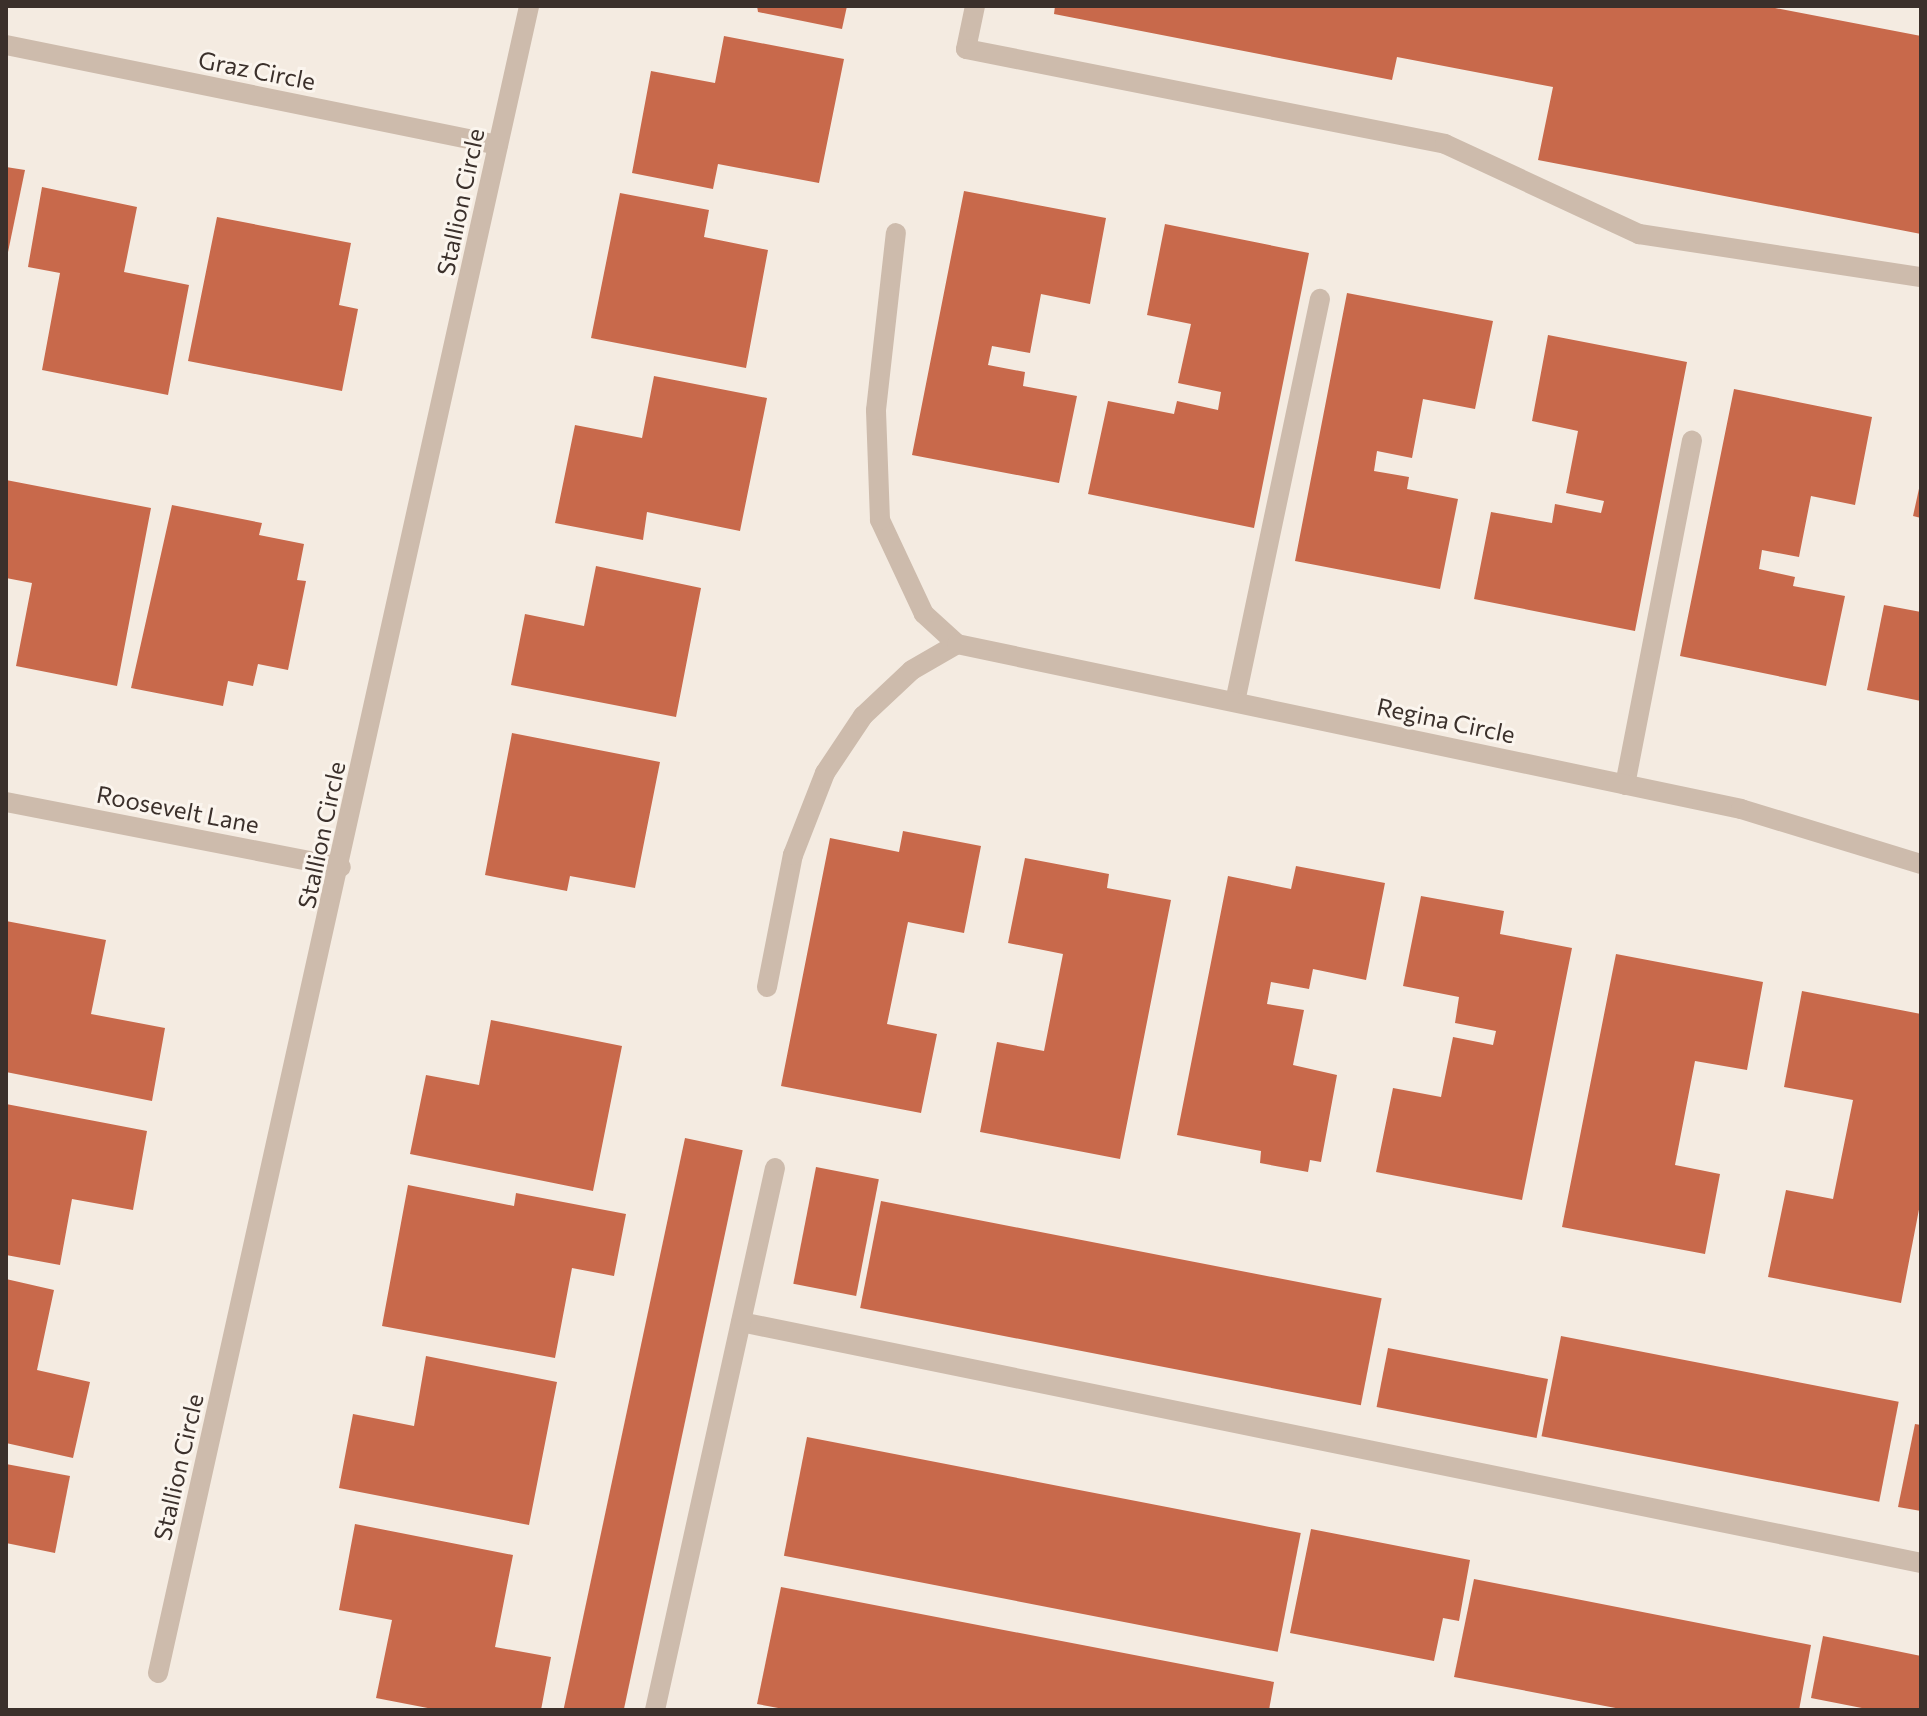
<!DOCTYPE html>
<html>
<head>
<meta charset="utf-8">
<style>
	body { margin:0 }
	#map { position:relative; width:1927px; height:1716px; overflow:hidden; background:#f4ebe1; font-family:Commissioner,sans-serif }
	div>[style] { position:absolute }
	.building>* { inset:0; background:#c8694b; transform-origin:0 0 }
	.lane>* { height:20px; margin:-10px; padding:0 10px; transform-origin:10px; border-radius:10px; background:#cdbbac }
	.street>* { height:20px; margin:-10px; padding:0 10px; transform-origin:10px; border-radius:10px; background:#cdbbac }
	span { translate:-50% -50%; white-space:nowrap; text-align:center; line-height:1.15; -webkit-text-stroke:6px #fbf5ee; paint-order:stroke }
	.street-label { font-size:24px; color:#3b302b }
	.frame { position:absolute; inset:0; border:8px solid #3b302b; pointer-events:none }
</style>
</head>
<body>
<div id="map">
	<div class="building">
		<div style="clip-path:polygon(757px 6px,847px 6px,842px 29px,758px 12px)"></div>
		<div style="clip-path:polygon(1055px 6px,1765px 6px,1921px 36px,1921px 234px,1538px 160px,1553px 87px,1397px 57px,1392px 80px,1054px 14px)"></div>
		<div style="clip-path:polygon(724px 36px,844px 59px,819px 183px,718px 164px,713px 189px,632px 173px,651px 71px,715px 83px)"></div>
		<div style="clip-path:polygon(6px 167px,25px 170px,7px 257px,6px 256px)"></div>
		<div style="clip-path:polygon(42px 187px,137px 207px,124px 272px,189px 285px,168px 395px,42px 370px,60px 273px,28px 267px)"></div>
		<div style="clip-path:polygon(964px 191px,1106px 218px,1090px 304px,1041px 294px,1030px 353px,992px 346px,988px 365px,1025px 372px,1023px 386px,1077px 396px,1059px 483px,912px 455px)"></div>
		<div style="clip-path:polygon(620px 193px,709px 210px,704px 237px,768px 250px,746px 368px,591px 338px)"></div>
		<div style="clip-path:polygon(217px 217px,351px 243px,339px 305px,358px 309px,342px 391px,188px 361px)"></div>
		<div style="clip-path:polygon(1165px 224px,1309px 253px,1254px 528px,1088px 494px,1108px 401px,1174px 414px,1177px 401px,1218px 410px,1221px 392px,1178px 383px,1191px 324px,1147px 315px)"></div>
		<div style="clip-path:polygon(1347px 293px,1493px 321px,1475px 409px,1423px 399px,1412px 458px,1377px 451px,1374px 471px,1409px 477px,1407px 489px,1458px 499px,1440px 589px,1295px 561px)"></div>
		<div style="clip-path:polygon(1548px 335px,1687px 362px,1635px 631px,1474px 599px,1491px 512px,1552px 523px,1555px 504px,1601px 513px,1604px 501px,1566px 493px,1578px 431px,1532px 421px)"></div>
		<div style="clip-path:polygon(654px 376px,767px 398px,740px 531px,647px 512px,643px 540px,555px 523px,575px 425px,642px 438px)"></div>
		<div style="clip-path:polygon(1734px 389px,1872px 417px,1855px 505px,1811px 496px,1799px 557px,1762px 550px,1759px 569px,1795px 577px,1793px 586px,1845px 596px,1826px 686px,1680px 656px)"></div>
		<div style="clip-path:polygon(6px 480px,151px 508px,117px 686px,16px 666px,32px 583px,6px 578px)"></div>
		<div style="clip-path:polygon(1920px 484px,1921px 484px,1921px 518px,1913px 516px)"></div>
		<div style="clip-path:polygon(172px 505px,262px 523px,259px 535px,304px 544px,297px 580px,306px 581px,288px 670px,258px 664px,253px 686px,228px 681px,223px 706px,131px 688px)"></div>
		<div style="clip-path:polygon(596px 566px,701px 588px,676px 717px,511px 685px,525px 614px,584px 626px)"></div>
		<div style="clip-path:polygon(1884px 605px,1921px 612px,1921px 701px,1867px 690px)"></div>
		<div style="clip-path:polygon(512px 733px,660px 762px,635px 888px,570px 876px,567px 891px,485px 875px)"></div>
		<div style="clip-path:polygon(903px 831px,981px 846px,964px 933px,908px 922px,887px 1024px,937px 1034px,921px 1113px,781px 1086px,830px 838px,899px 852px)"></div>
		<div style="clip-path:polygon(1025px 858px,1109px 874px,1107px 888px,1171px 900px,1120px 1159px,980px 1132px,997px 1042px,1044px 1051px,1063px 954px,1008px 943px)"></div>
		<div style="clip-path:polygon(1296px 866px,1385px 883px,1366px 980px,1313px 969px,1309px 989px,1271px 982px,1267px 1004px,1304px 1010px,1293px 1065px,1337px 1075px,1321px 1162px,1310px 1160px,1308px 1172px,1260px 1163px,1261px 1151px,1177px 1135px,1228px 876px,1291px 889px)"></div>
		<div style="clip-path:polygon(1421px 896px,1504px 911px,1500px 934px,1572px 948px,1522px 1200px,1376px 1172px,1393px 1088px,1441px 1097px,1453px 1037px,1493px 1045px,1496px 1031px,1455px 1023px,1459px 997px,1403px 986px)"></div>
		<div style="clip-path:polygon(6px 921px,106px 940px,91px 1014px,165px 1028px,152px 1101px,6px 1072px)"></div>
		<div style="clip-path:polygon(1616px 954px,1763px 982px,1747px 1070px,1695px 1061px,1675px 1165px,1720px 1174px,1705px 1254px,1562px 1227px)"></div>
		<div style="clip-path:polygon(1802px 991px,1921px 1014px,1921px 1199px,1901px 1303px,1768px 1277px,1786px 1190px,1833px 1199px,1853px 1100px,1784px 1087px)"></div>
		<div style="clip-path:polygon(491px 1020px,622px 1046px,593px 1191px,410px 1154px,426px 1075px,479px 1085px)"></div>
		<div style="clip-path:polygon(6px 1104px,147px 1131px,133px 1210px,72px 1199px,60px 1265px,6px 1255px)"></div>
		<div style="left:685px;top:1138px;width:59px;height:584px;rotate:12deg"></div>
		<div style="left:816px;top:1167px;width:64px;height:119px;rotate:11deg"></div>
		<div style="clip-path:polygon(408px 1185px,514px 1206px,516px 1193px,626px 1214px,614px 1276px,572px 1268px,555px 1358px,382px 1326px)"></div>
		<div style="left:881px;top:1201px;width:510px;height:109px;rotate:11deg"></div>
		<div style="clip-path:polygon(6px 1279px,54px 1290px,37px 1370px,90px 1382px,73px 1458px,6px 1443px)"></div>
		<div style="left:1561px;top:1336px;width:344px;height:102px;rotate:11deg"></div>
		<div style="left:1388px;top:1348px;width:163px;height:60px;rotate:11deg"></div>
		<div style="clip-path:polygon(426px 1356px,557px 1382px,529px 1525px,339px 1488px,353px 1414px,414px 1426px)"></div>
		<div style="clip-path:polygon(1915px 1424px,1921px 1425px,1921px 1511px,1898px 1507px)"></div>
		<div style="left:807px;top:1437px;width:503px;height:121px;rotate:11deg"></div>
		<div style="clip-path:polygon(6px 1464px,70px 1476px,55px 1553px,6px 1543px)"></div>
		<div style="clip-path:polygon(355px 1524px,513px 1555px,495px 1647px,551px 1657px,541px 1710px,438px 1710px,376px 1698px,392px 1620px,339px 1610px)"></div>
		<div style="clip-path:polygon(1311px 1529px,1470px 1560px,1459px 1621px,1443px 1618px,1434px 1661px,1290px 1633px)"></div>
		<div style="clip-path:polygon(1474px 1579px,1811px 1645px,1799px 1710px,1626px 1710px,1454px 1677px)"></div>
		<div style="clip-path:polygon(781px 1587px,1274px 1682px,1269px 1710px,789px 1710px,757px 1704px)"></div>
		<div style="clip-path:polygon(1823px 1636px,1921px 1656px,1921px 1710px,1872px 1710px,1811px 1698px)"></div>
	</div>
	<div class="lane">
		<div style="left:975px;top:6px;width:44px;rotate:101.8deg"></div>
		<div style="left:966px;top:49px;width:488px;rotate:11.2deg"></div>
		<div style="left:1445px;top:144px;width:214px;rotate:24.9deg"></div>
		<div style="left:1639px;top:234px;width:285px;rotate:8.7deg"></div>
		<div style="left:1235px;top:702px;width:412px;rotate:-78.1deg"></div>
		<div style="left:1625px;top:785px;width:351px;rotate:-79deg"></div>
		<div style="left:767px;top:987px;width:135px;rotate:-78.9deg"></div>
		<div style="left:793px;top:855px;width:88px;rotate:-68.7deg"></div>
		<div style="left:825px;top:773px;width:69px;rotate:-56.3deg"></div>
		<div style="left:863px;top:716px;width:67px;rotate:-43.2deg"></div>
		<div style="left:912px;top:670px;width:52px;rotate:-30deg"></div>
		<div style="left:957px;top:644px;width:45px;rotate:-137.7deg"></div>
		<div style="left:924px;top:614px;width:104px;rotate:-115.1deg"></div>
		<div style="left:880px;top:520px;width:110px;rotate:-92.1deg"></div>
		<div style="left:876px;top:410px;width:178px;rotate:-83.6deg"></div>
		<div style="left:741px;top:1322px;width:1204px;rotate:11.54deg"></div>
		<div style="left:655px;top:1710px;width:555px;rotate:-77.52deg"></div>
	</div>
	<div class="street">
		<div style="left:6px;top:45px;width:502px;rotate:11.49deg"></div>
		<div style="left:957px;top:644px;width:801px;rotate:11.88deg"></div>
		<div style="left:1741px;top:809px;width:188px;rotate:17deg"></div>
		<div style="left:6px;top:802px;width:341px;rotate:11deg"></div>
		<div style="left:158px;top:1673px;width:1708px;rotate:-77.45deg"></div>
	</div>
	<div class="street-label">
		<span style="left:257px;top:70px;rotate:11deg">Graz Circle</span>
		<span style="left:460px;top:202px;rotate:-78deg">Stallion Circle</span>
		<span style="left:1446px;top:720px;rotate:12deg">Regina Circle</span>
		<span style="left:178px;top:809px;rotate:11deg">Roosevelt Lane</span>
		<span style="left:321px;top:835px;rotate:-78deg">Stallion Circle</span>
		<span style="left:178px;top:1467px;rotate:-77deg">Stallion Circle</span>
	</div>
	<div class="frame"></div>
</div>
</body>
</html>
